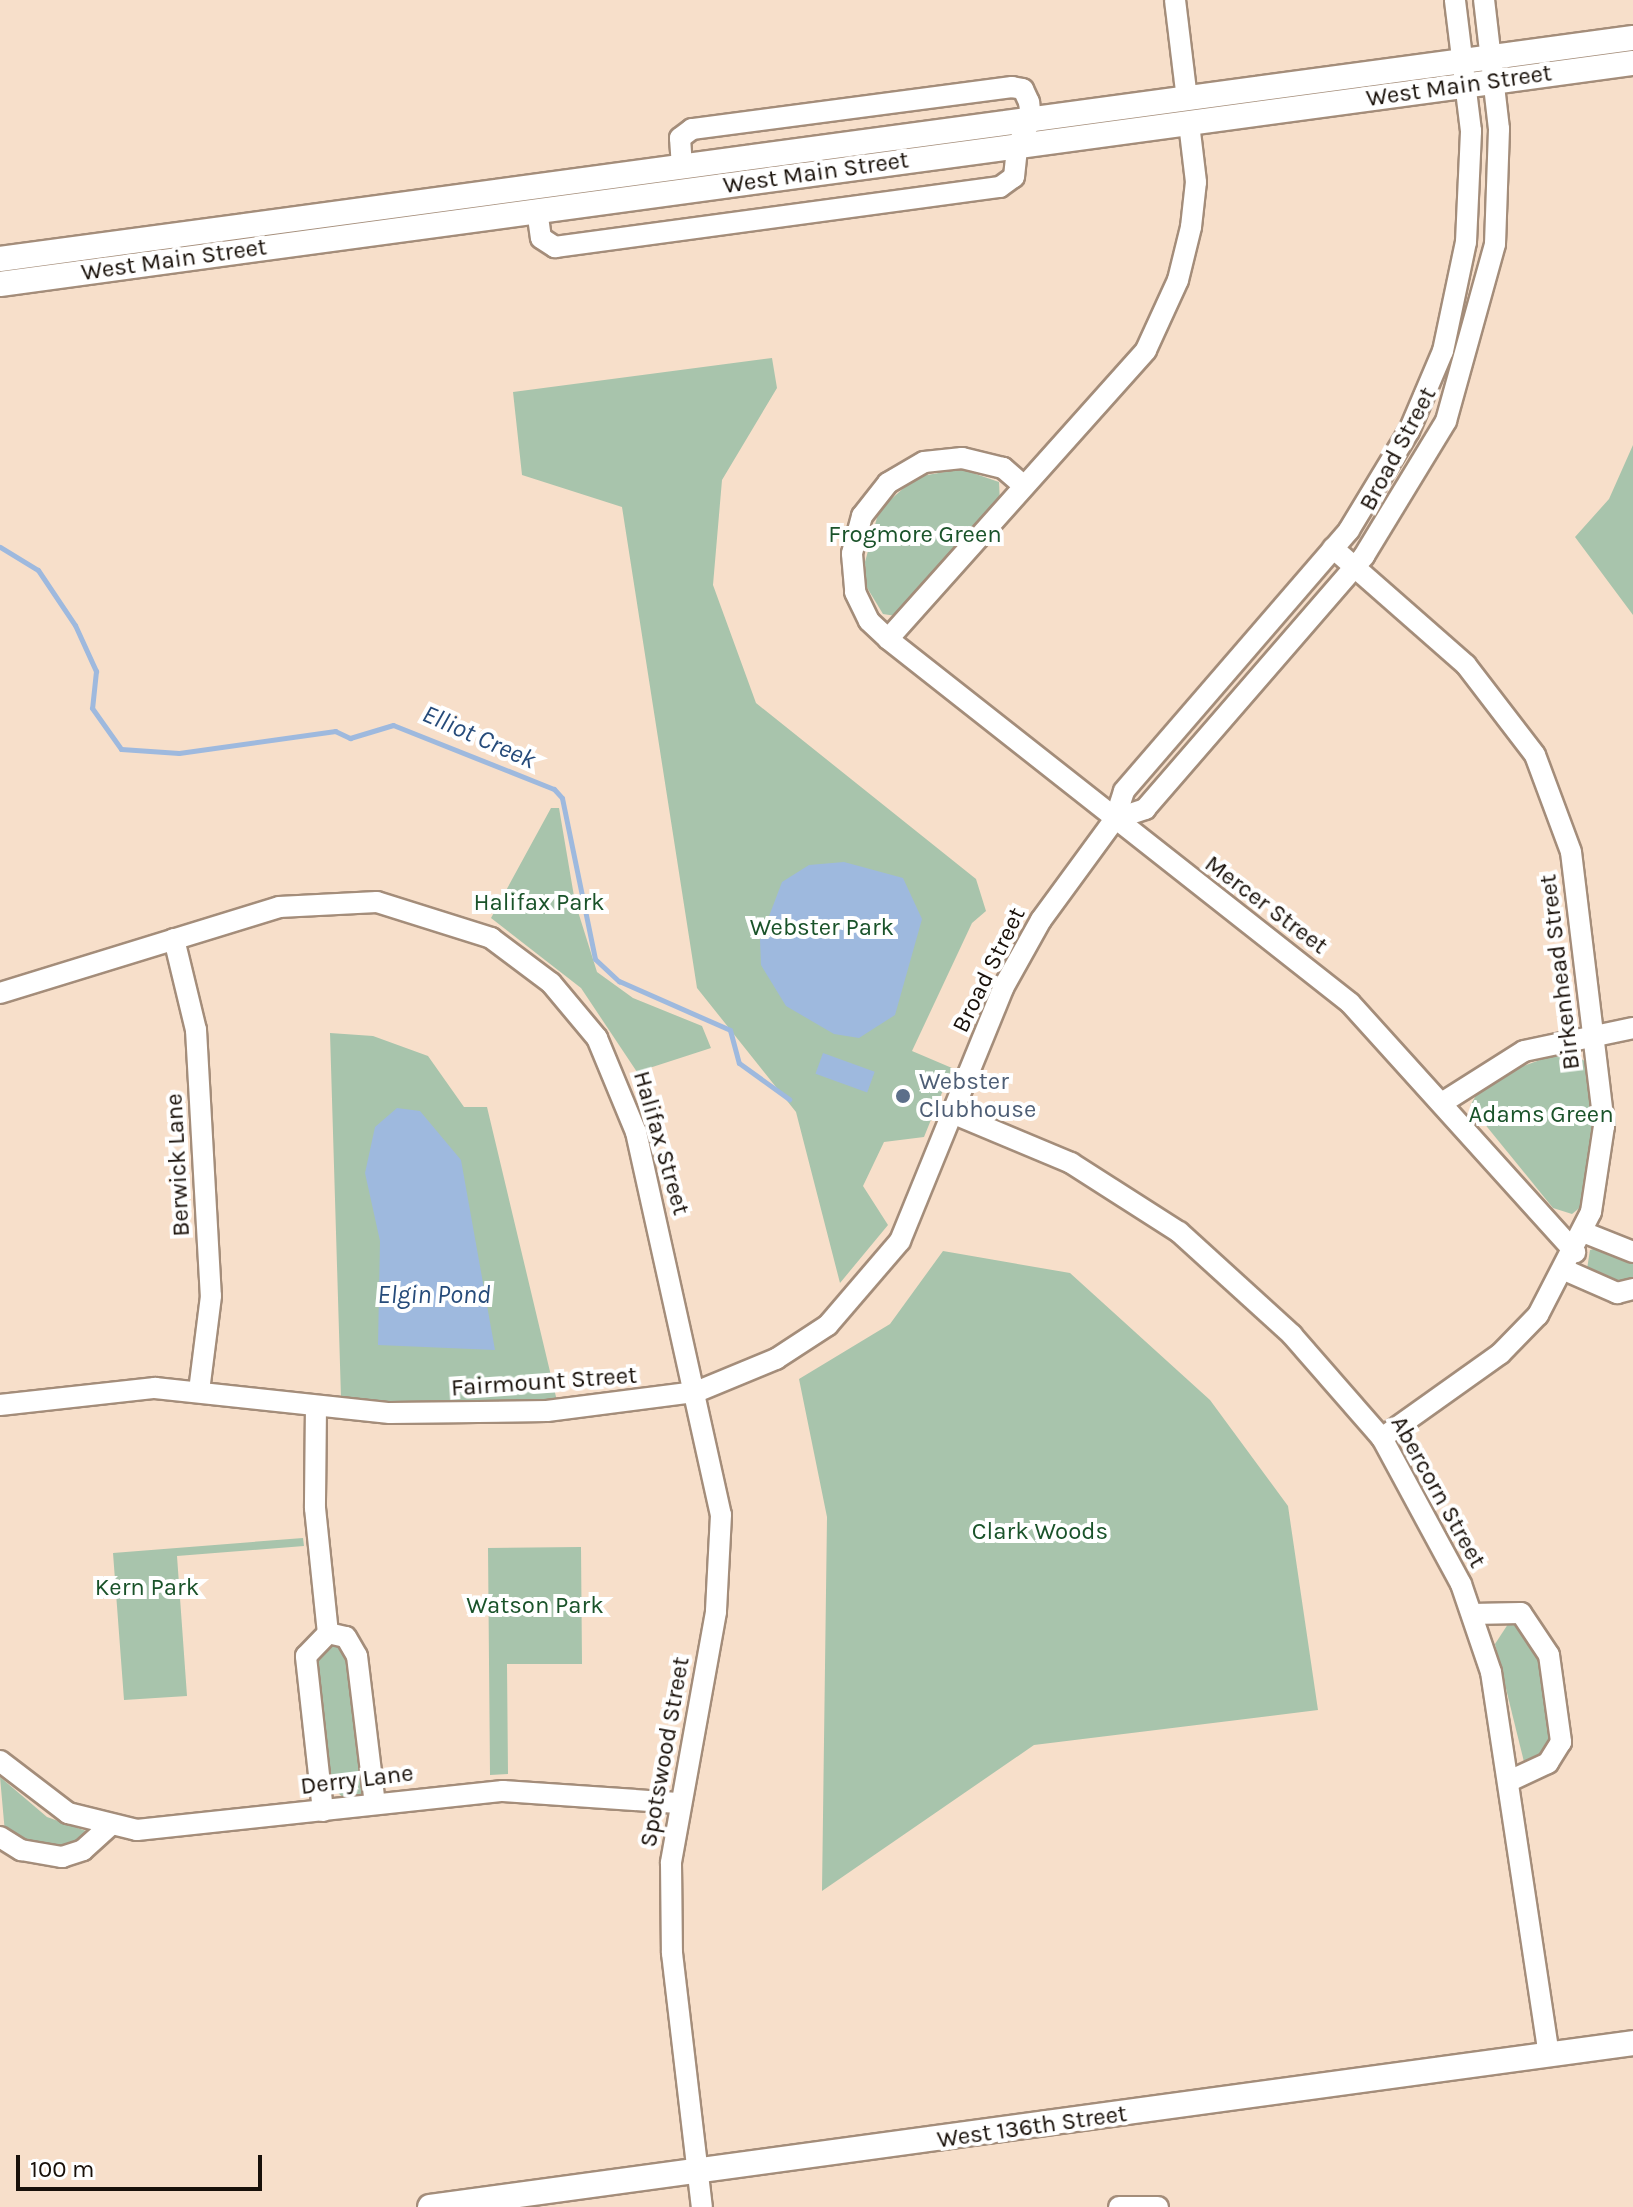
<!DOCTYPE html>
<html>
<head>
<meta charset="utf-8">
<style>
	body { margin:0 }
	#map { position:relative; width:1633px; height:2207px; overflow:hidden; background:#f7dfca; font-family:Karla,sans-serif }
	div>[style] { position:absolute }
	.green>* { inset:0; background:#a8c4ac }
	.water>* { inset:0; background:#9eb9de; transform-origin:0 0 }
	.stream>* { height:5px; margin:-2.5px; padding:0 2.5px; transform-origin:2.5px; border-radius:2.5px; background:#9eb9de }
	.roads { filter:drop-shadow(2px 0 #a48d7a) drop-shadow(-2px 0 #a48d7a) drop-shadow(0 2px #a48d7a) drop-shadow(0 -2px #a48d7a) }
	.minor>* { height:20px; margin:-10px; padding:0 10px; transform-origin:10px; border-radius:10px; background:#fff }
	.tertiary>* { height:24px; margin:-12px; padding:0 12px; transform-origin:12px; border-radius:12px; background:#fff }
	.dots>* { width:22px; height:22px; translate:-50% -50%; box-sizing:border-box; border:4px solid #fff; border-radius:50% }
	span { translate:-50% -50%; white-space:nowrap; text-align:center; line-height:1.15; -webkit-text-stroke:8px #fff; paint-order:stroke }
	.street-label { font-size:24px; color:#181009 }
	.park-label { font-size:24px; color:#1a532a }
	.service-label { font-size:24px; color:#4e5e75 }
	.left { translate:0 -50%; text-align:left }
	.water-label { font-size:26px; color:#264b7a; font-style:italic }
	.scale { position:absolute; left:16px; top:2155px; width:246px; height:36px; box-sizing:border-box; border:4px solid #181009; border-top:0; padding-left:10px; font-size:24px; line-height:28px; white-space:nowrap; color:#181009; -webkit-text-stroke:6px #fff; paint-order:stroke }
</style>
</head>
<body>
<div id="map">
	<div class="green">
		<div style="clip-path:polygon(772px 358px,777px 388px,722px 480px,713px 585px,756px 703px,976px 879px,986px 911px,972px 923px,912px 1051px,952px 1068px,924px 1137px,884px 1142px,863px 1186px,888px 1225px,840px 1283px,796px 1112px,697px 988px,622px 507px,522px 475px,513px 392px)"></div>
		<div style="clip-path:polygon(1633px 445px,1633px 615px,1575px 537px,1609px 499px)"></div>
		<div style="clip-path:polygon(961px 469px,999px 482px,1000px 503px,896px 616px,883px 614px,866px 586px,865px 562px,879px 510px,916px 477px)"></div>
		<div style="clip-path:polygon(551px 808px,559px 808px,575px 902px,597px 972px,633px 998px,702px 1026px,711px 1048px,637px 1072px,581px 988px,491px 918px)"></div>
		<div style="clip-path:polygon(330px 1033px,373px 1036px,428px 1056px,464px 1107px,487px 1107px,557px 1401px,466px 1407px,341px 1398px)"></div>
		<div style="clip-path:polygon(1568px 1050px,1589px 1064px,1594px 1116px,1583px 1205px,1572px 1214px,1553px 1208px,1470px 1106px,1479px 1090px,1509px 1071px)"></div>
		<div style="clip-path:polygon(1600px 1247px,1633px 1261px,1633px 1282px,1622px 1286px,1587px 1269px,1590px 1250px)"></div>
		<div style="clip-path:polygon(943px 1251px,1070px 1273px,1210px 1400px,1288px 1506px,1318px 1710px,1034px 1745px,822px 1891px,827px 1517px,799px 1379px,890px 1324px)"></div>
		<div style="clip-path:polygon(303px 1538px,304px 1546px,177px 1556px,187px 1696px,124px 1700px,113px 1553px)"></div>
		<div style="clip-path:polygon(581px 1547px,582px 1664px,507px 1664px,508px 1774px,490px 1775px,488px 1548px)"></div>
		<div style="clip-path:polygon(1510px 1621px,1523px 1623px,1542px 1651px,1553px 1750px,1525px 1766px,1495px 1644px)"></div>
		<div style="clip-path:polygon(333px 1641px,350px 1649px,367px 1788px,357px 1798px,343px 1798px,331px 1785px,315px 1660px)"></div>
		<div style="clip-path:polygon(0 1777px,47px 1817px,89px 1832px,78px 1845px,55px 1851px,5px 1833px)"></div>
	</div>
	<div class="water">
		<div style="clip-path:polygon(844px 862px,903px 878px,922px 919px,895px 1015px,859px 1038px,834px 1034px,786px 1006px,761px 965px,760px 940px,782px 882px,809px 865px)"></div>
		<div style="left:823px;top:1053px;width:55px;height:22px;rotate:20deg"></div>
		<div style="clip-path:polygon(397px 1108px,420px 1111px,461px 1160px,495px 1350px,378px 1345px,380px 1241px,365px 1173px,375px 1127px)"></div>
	</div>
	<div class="stream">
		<div style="left:0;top:547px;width:44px;rotate:31.2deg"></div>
		<div style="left:38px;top:570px;width:66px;rotate:56.1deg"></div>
		<div style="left:75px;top:625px;width:51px;rotate:65.5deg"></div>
		<div style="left:96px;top:671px;width:37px;rotate:96deg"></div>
		<div style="left:92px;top:708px;width:50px;rotate:54.7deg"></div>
		<div style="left:121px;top:749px;width:58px;rotate:3.9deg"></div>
		<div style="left:179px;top:753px;width:158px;rotate:-8deg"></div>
		<div style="left:335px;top:731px;width:17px;rotate:25deg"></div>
		<div style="left:350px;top:738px;width:45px;rotate:-16.8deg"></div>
		<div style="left:393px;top:725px;width:173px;rotate:21.7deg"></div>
		<div style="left:554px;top:789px;width:12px;rotate:48deg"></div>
		<div style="left:562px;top:798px;width:164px;rotate:78.4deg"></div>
		<div style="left:595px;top:959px;width:33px;rotate:43deg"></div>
		<div style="left:619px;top:981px;width:121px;rotate:23.8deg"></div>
		<div style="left:730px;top:1030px;width:34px;rotate:75deg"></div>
		<div style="left:739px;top:1063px;width:62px;rotate:35.8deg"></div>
	</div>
	<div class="roads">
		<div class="minor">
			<div style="left:1175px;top:0;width:100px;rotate:83.1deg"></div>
			<div style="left:537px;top:210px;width:28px;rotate:82deg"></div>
			<div style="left:541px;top:238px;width:17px;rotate:33deg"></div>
			<div style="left:555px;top:247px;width:449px;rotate:-7.7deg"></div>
			<div style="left:1000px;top:187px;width:17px;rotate:-36deg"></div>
			<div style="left:1014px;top:177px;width:31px;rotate:-84deg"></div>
			<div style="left:1017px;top:146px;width:30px;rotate:-62deg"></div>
			<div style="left:1031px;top:120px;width:18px;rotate:-96deg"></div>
			<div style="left:1029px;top:102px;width:14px;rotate:-115deg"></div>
			<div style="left:1023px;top:89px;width:11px;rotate:-170deg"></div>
			<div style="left:1012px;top:87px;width:323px;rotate:172.5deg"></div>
			<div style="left:692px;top:129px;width:15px;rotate:143deg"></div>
			<div style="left:680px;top:138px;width:29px;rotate:86deg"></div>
			<div style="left:1024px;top:486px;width:28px;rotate:-139deg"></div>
			<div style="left:1003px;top:468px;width:42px;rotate:-166.3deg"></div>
			<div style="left:962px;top:458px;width:38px;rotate:174deg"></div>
			<div style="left:924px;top:462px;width:42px;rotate:149.7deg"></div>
			<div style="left:888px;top:483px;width:42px;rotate:128.2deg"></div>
			<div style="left:862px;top:516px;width:39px;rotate:105deg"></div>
			<div style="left:852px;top:554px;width:38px;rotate:85deg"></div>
			<div style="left:855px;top:592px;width:32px;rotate:64deg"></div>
			<div style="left:869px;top:621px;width:26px;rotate:43deg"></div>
			<div style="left:888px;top:639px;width:387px;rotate:-48.2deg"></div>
			<div style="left:1146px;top:350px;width:77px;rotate:-65.4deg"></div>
			<div style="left:1178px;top:280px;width:55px;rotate:-76.2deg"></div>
			<div style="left:1191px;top:227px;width:45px;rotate:-83.7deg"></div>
			<div style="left:1196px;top:182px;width:59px;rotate:-96.8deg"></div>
			<div style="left:1333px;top:548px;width:177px;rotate:41.3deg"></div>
			<div style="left:1466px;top:665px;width:113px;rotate:52.5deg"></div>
			<div style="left:1535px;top:755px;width:103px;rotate:69.6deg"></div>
			<div style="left:1571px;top:852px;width:276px;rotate:83.1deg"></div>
			<div style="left:1604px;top:1126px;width:87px;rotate:98.6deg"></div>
			<div style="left:1591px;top:1212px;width:116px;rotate:117.2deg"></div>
			<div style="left:1538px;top:1315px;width:54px;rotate:134.3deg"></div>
			<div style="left:1500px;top:1354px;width:145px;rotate:144.6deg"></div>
			<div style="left:888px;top:639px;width:588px;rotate:38.23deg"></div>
			<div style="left:1350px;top:1003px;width:336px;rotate:47.9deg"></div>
			<div style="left:1115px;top:819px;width:32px;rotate:-18deg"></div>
			<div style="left:1145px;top:809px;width:335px;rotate:-49.1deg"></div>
			<div style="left:1364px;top:556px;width:158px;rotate:-58.7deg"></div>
			<div style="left:1446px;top:421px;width:184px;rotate:-74.5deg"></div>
			<div style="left:1495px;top:244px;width:115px;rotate:-88deg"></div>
			<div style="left:1499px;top:129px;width:130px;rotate:-96.6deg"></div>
			<div style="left:174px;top:939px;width:94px;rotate:76.4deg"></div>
			<div style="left:196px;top:1030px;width:266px;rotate:86.8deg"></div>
			<div style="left:211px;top:1296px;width:96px;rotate:97.2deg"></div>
			<div style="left:0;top:993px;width:292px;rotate:-17.1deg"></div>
			<div style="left:279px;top:907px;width:98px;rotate:-2.9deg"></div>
			<div style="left:377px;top:902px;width:120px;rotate:17.5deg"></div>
			<div style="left:491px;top:938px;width:75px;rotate:36.9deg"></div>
			<div style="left:551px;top:983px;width:72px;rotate:50.1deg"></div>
			<div style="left:597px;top:1038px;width:102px;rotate:67.5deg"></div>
			<div style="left:636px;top:1132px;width:392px;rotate:77.5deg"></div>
			<div style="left:721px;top:1515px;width:97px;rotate:93deg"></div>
			<div style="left:716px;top:1612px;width:255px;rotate:100.2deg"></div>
			<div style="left:671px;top:1863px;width:90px;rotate:89.4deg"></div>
			<div style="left:672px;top:1953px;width:256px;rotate:83.3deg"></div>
			<div style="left:1445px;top:1101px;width:93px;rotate:-32.3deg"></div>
			<div style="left:1524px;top:1051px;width:111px;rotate:-11.9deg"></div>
			<div style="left:954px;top:1114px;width:127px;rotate:22.7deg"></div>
			<div style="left:1071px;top:1163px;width:128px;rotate:32.6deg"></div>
			<div style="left:1179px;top:1232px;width:153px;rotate:42.3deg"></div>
			<div style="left:1292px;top:1335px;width:137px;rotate:48.9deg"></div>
			<div style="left:1382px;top:1438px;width:166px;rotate:61.6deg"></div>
			<div style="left:1461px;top:1584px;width:93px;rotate:71.2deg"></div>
			<div style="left:1491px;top:1672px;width:386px;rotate:81.4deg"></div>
			<div style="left:1583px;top:1232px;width:54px;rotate:21.8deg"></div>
			<div style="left:1567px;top:1271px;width:55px;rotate:23.7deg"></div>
			<div style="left:1617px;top:1293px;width:16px;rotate:-14deg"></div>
			<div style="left:0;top:1405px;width:156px;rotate:-6.3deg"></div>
			<div style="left:155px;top:1388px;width:236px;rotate:6.1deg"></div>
			<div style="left:390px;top:1413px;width:157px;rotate:-0.7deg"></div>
			<div style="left:547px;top:1411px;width:150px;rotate:-7.3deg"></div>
			<div style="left:696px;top:1392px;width:87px;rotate:-22.4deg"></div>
			<div style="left:776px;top:1359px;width:62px;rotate:-33.2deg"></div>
			<div style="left:828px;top:1325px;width:111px;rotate:-49.4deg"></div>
			<div style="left:900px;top:1241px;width:273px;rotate:-67.8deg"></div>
			<div style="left:1003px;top:988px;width:78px;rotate:-60.8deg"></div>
			<div style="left:1041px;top:920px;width:125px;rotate:-53.8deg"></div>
			<div style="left:1115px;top:819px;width:29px;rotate:-72deg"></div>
			<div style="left:1124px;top:791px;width:345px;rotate:-49.2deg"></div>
			<div style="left:1349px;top:530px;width:116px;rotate:-58.8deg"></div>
			<div style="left:1409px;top:431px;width:87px;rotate:-67deg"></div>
			<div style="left:1443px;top:351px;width:111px;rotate:-78.1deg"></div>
			<div style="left:1466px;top:242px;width:111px;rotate:-87.4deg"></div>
			<div style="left:1471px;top:131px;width:132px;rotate:-97deg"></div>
			<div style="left:316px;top:1406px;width:102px;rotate:90.6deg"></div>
			<div style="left:315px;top:1508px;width:126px;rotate:84.1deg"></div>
			<div style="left:1472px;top:1614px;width:49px;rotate:-1.2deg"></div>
			<div style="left:1521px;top:1613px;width:50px;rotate:56.3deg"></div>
			<div style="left:1549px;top:1655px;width:88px;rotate:82.1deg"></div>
			<div style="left:1561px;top:1742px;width:25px;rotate:122deg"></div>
			<div style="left:1548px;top:1763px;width:40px;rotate:155deg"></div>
			<div style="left:0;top:1761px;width:86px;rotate:37.4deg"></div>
			<div style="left:68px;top:1813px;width:71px;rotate:13.8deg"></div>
			<div style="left:137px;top:1830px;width:368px;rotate:-6.1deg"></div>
			<div style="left:503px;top:1791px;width:175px;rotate:3.9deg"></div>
			<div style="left:323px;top:1811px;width:156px;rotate:-96.3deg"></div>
			<div style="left:306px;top:1656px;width:32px;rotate:-46deg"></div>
			<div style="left:328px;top:1633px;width:18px;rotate:13deg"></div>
			<div style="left:346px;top:1637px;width:22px;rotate:60deg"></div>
			<div style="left:357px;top:1656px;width:149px;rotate:83.1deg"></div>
			<div style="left:0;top:1837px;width:25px;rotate:32deg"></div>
			<div style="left:21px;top:1850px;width:42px;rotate:9.7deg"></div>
			<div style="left:62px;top:1857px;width:22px;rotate:-18deg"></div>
			<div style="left:83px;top:1850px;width:36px;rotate:-42deg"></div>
			<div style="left:1119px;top:2207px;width:39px"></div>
		</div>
		<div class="tertiary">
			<div style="left:0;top:259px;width:1648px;rotate:-7.71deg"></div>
			<div style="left:0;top:284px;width:1648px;rotate:-7.71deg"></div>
			<div style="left:430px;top:2207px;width:1214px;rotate:-7.76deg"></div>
		</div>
	</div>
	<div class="dots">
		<div style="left:903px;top:1096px;background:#5c6f8a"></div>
	</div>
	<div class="street-label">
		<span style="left:1459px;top:86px;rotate:-8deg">West Main Street</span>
		<span style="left:816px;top:173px;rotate:-8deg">West Main Street</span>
		<span style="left:174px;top:260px;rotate:-8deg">West Main Street</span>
		<span style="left:1398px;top:449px;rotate:-62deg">Broad Street</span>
		<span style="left:1266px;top:905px;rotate:37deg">Mercer Street</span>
		<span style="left:989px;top:970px;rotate:-64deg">Broad Street</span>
		<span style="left:1560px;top:972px;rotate:-97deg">Birkenhead Street</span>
		<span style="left:661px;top:1143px;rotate:74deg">Halifax Street</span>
		<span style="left:178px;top:1165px;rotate:-93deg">Berwick Lane</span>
		<span style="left:544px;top:1382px;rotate:-4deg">Fairmount Street</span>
		<span style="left:1438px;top:1492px;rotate:61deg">Abercorn Street</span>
		<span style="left:665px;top:1752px;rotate:-80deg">Spotswood Street</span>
		<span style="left:357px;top:1780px;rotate:-7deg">Derry Lane</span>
		<span style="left:1032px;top:2127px;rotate:-8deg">West 136th Street</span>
	</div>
	<div class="park-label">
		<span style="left:915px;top:535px">Frogmore Green</span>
		<span style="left:539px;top:903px">Halifax Park</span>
		<span style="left:822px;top:928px">Webster Park</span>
		<span style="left:1541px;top:1115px">Adams Green</span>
		<span style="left:1040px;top:1532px">Clark Woods</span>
		<span style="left:147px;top:1588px">Kern Park</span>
		<span style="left:535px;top:1606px">Watson Park</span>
	</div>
	<div class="service-label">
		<span class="left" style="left:919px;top:1096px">Webster<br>Clubhouse</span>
	</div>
	<div class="water-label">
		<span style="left:479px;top:737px;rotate:24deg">Elliot Creek</span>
		<span style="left:434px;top:1295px">Elgin Pond</span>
	</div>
	<div class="scale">100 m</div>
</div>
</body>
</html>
